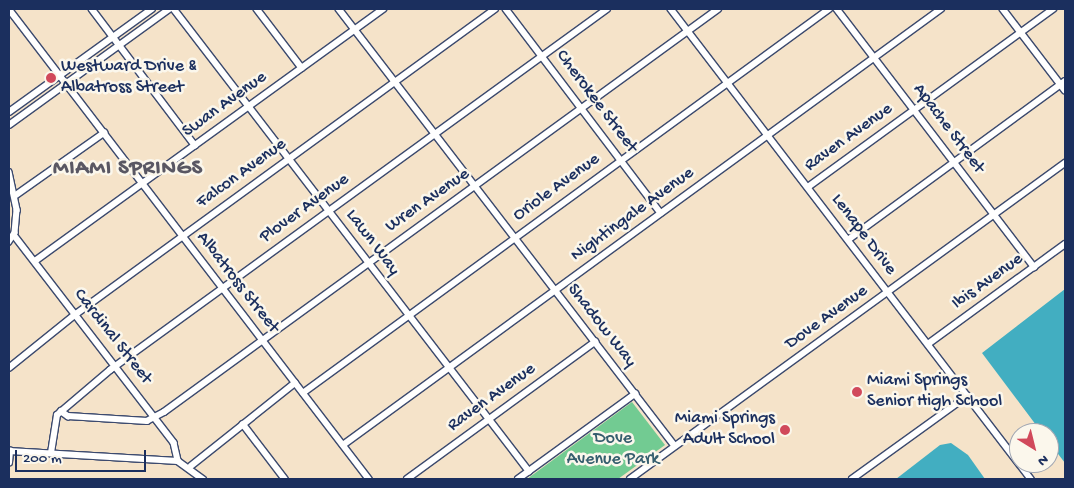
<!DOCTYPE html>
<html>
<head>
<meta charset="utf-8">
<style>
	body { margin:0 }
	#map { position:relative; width:1074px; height:488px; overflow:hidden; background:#f5e3c9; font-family:"Gochi Hand",sans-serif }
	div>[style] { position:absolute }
	.green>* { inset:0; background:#72cb92 }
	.water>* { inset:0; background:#42aec1 }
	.roads { filter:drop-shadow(1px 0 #3c4a6e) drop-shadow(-1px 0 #3c4a6e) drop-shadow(0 1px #3c4a6e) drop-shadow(0 -1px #3c4a6e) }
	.minor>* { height:5.5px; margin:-2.75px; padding:0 2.75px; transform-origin:2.75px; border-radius:2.75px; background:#fff }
	.dots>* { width:14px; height:14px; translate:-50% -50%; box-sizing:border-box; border:2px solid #fbf7ec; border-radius:50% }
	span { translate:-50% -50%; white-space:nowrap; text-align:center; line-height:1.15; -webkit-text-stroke:5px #fbf7ec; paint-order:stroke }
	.poi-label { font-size:18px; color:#1b2f5e }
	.left { translate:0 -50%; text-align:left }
	.right { translate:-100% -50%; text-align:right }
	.street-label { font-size:18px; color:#1b2f5e }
	.park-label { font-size:18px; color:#355e6e }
	.district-label { font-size:22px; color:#595763; font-weight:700; letter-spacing:1px }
	.frame { position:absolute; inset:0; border:10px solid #1b2f5e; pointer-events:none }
	.north { position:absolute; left:1009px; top:423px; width:50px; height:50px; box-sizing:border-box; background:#fbf7ec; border:1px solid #a1a7b3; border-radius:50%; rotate:144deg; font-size:14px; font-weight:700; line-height:20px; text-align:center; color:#1b2f5e }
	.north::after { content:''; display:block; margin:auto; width:18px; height:22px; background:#d1495b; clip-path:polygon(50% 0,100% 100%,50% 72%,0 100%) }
	.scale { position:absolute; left:15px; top:450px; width:131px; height:22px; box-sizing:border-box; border:2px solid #1b2f5e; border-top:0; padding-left:6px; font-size:15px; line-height:18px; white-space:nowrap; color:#1b2f5e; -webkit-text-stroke:4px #fbf7ec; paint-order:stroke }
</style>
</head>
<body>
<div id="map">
	<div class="green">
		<div style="clip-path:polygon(632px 402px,665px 445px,618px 479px,527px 479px)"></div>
	</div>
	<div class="water">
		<div style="clip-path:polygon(1065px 289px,1065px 463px,1049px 442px,1049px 433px,1042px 433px,982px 353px)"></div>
		<div style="clip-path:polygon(951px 443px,968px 455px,985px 479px,896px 479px,940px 445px)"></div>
	</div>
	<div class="roads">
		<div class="minor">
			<div style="left:9px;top:9px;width:592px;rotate:52.55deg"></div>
			<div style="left:92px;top:9px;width:171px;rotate:52.9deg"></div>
			<div style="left:174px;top:9px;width:583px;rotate:52.46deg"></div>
			<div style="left:257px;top:9px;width:74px;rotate:52.7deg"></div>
			<div style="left:339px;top:9px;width:551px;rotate:52.44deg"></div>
			<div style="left:506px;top:9px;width:256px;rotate:52.8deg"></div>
			<div style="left:671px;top:9px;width:592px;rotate:52.55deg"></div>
			<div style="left:837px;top:9px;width:325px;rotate:52.6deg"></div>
			<div style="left:1003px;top:9px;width:102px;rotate:52.6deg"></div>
			<div style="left:9px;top:112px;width:176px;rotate:-35.8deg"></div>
			<div style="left:9px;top:125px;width:198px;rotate:-35.9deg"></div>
			<div style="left:9px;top:172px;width:39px;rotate:78deg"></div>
			<div style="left:17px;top:210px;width:23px;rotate:95deg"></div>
			<div style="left:15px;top:233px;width:11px;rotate:124deg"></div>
			<div style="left:808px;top:187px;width:303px;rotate:-36deg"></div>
			<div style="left:16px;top:195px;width:108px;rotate:-35.2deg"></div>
			<div style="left:14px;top:235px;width:262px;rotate:52.4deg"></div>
			<div style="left:174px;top:443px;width:18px;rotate:77deg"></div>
			<div style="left:848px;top:240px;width:269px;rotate:-36.2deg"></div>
			<div style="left:35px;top:261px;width:430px;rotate:-35.9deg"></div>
			<div style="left:928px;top:344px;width:170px;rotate:-36.1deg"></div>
			<div style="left:9px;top:368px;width:86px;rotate:-38.9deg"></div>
			<div style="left:76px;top:314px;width:518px;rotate:-36.05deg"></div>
			<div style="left:303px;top:393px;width:651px;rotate:-36.13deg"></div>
			<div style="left:61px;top:411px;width:9px;rotate:36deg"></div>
			<div style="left:68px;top:416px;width:79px;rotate:3.6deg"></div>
			<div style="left:147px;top:421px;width:19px;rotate:-28deg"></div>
			<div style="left:164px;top:412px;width:685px;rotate:-36.03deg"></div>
			<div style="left:243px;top:424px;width:69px;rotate:52.6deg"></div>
			<div style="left:343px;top:445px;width:740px;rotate:-36.1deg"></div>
			<div style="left:9px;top:451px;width:169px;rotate:3.4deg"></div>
			<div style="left:178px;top:461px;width:31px;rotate:36deg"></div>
			<div style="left:51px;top:453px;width:38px;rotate:-81deg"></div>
			<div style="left:57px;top:415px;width:70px;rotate:-40.3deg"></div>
			<div style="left:110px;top:370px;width:614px;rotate:-35.99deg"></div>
			<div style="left:9px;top:463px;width:12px;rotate:-85deg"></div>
			<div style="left:191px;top:466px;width:133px;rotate:-38.6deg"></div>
			<div style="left:407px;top:479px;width:233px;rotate:-36.1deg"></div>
			<div style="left:518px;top:479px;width:145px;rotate:-36deg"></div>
			<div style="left:630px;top:479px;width:538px;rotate:-36deg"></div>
			<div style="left:852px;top:479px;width:142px;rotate:-35.8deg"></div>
		</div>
	</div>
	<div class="dots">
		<div style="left:51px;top:78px;background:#d1495b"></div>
		<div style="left:857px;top:392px;background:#d1495b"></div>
		<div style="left:785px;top:430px;background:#d1495b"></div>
	</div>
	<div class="poi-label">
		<span class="left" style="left:61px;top:78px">Westward Drive &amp;<br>Albatross Street</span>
		<span class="left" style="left:867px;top:392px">Miami Springs<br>Senior High School</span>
		<span class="right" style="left:775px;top:430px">Miami Springs<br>Adult School</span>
	</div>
	<div class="street-label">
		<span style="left:596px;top:102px;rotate:53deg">Cherokee Street</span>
		<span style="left:225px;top:105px;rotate:-36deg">Swan Avenue</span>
		<span style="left:948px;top:129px;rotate:53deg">Apache Street</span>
		<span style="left:849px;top:138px;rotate:-36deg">Raven Avenue</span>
		<span style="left:242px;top:174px;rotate:-36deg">Falcon Avenue</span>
		<span style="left:557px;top:188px;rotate:-36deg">Oriole Avenue</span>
		<span style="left:428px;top:201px;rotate:-35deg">Wren Avenue</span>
		<span style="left:305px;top:209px;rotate:-36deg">Plover Avenue</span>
		<span style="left:633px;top:215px;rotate:-36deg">Nightingale Avenue</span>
		<span style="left:863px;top:235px;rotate:53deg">Lenape Drive</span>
		<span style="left:372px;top:243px;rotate:53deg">Lawn Way</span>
		<span style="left:988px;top:282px;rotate:-36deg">Ibis Avenue</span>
		<span style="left:237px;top:283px;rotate:52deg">Albatross Street</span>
		<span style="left:827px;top:318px;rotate:-36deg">Dove Avenue</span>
		<span style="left:601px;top:326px;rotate:52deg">Shadow Way</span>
		<span style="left:112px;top:337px;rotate:52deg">Cardinal Street</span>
		<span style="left:492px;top:398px;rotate:-36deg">Raven Avenue</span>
	</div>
	<div class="park-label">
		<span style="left:613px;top:450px">Dove<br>Avenue Park</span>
	</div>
	<div class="district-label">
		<span style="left:128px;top:170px">MIAMI SPRINGS</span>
	</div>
	<div class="frame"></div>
	<div class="north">N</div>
	<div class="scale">200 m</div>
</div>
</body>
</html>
